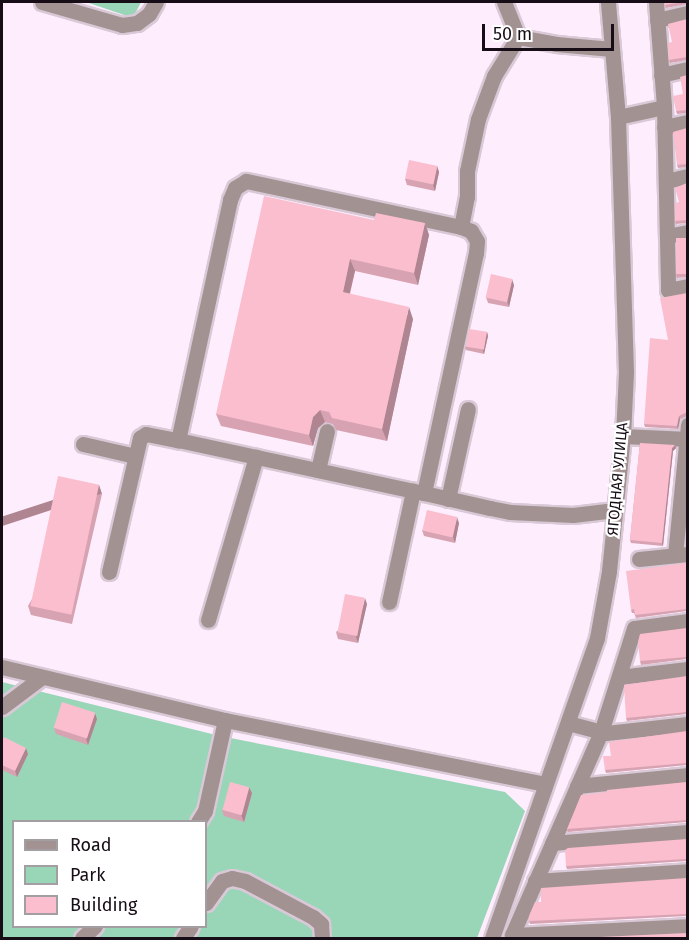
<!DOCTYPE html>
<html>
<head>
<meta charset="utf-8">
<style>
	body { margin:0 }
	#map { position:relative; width:689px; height:940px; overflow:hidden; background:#feedfc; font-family:"Fira Sans",sans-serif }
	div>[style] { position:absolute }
	.green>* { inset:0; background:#98d6b7 }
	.roads { filter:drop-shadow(2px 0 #d9c9d7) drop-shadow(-2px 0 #d9c9d7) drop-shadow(0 2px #d9c9d7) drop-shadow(0 -2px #d9c9d7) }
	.minor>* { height:15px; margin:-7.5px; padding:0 7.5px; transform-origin:7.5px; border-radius:7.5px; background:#a39292 }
	.wall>* { inset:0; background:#d7a3b2 }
	.shaded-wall>* { inset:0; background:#af8591; transform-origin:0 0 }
	.building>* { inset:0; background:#fabecf; transform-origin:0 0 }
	span { translate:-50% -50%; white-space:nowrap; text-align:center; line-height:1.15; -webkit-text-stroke:4.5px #fff; paint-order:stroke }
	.street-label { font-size:15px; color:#170d16 }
	.frame { position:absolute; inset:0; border:3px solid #170d16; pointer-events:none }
	.legend { position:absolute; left:12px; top:820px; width:195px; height:108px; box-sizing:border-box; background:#fff; border:2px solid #a29ea2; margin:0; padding:8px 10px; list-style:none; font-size:18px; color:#170d16 }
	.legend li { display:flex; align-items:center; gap:12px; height:30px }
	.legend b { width:30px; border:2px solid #a29ea2 }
	.scale { position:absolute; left:482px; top:24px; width:132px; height:27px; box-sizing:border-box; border:3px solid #170d16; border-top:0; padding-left:8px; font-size:18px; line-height:21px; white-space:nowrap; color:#170d16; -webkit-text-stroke:4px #fff; paint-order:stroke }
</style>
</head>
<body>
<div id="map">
	<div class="green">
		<div style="clip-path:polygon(86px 2px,141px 2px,133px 18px)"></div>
		<div style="clip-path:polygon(evenodd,2px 682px,220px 736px,505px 792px,525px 811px,477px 938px,2px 938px,2px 682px,14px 822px,206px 822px,206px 926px,14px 926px,14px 822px)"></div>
	</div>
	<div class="roads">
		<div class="minor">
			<div style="left:42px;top:2px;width:83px;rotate:16deg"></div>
			<div style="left:122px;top:25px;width:15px;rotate:-8deg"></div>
			<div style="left:137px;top:23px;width:15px;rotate:-37deg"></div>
			<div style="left:149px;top:14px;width:14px;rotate:-60deg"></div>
			<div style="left:504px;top:2px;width:38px;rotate:68deg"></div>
			<div style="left:656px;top:2px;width:105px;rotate:85.6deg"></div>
			<div style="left:664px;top:107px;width:183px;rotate:88.7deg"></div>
			<div style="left:668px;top:290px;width:20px;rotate:-11deg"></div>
			<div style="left:657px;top:20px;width:32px;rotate:-13deg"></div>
			<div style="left:661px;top:75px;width:28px;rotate:-13deg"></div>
			<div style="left:618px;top:117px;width:47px;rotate:-12.3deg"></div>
			<div style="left:664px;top:127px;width:25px;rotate:-12deg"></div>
			<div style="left:666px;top:181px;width:23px;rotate:-13deg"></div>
			<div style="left:461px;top:227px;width:31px;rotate:-79deg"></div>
			<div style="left:467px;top:197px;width:26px;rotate:-90deg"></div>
			<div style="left:467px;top:171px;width:53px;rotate:-78.1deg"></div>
			<div style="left:478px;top:119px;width:46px;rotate:-69.6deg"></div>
			<div style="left:494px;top:76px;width:46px;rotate:-58.4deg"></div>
			<div style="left:518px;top:37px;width:39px;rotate:10deg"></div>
			<div style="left:556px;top:44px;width:56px;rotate:5.1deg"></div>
			<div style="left:667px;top:236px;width:21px;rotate:-11deg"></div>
			<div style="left:623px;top:436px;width:65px;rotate:2.6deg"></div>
			<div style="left:83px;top:444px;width:53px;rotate:13deg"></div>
			<div style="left:318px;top:470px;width:40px;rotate:-77deg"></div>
			<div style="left:424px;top:493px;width:246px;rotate:-77.8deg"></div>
			<div style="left:476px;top:253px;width:12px;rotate:-85deg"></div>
			<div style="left:477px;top:241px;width:12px;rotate:-121deg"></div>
			<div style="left:471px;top:231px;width:11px;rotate:-158deg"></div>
			<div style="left:461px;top:227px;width:220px;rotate:-167.9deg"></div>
			<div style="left:246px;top:181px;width:13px;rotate:148deg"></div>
			<div style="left:235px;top:188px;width:13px;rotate:113deg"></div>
			<div style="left:230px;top:200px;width:246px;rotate:102.2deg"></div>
			<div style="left:178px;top:440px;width:252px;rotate:12.2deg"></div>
			<div style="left:424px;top:493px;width:68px;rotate:12.8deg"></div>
			<div style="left:490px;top:508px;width:20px;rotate:11deg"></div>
			<div style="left:510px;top:512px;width:63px;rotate:2.7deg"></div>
			<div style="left:573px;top:515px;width:42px;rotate:-6.8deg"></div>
			<div style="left:448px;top:499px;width:92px;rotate:-77.5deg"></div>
			<div style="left:675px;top:555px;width:131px;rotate:-84.3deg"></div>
			<div style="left:639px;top:559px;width:49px;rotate:-5.8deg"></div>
			<div style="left:109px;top:572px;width:138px;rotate:-77deg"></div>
			<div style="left:140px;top:438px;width:7px;rotate:-34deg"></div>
			<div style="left:146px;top:434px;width:33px;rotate:11deg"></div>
			<div style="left:389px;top:602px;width:114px;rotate:-77.8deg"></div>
			<div style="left:208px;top:620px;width:170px;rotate:-73.6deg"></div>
			<div style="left:688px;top:621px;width:54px;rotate:172.6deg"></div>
			<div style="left:634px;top:628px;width:109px;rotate:107.6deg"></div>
			<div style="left:601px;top:732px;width:222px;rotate:113.7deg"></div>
			<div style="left:512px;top:935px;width:176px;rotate:-2.9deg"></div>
			<div style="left:2px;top:667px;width:229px;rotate:13.4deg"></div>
			<div style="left:225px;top:720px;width:326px;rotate:11.3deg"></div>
			<div style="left:619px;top:677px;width:69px;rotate:-6.6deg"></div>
			<div style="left:2px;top:707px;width:50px;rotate:-36.9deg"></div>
			<div style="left:568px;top:723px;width:39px;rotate:15deg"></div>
			<div style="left:606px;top:733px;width:82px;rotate:-6.3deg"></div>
			<div style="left:577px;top:786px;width:112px;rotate:-5.7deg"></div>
			<div style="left:198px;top:822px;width:13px;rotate:-58deg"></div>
			<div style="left:205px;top:811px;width:93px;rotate:-77.6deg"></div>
			<div style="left:552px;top:843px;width:136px;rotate:-4.6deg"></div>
			<div style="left:535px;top:881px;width:153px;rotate:-3.7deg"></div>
			<div style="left:206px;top:903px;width:27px;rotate:-54deg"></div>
			<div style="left:222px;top:881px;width:10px;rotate:-17deg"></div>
			<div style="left:232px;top:878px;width:13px;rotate:13deg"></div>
			<div style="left:245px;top:881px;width:77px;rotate:27.9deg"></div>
			<div style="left:313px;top:917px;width:11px;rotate:41deg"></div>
			<div style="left:321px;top:924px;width:14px;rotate:86deg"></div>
			<div style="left:82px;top:938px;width:18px;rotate:-43deg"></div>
			<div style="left:183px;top:938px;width:14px;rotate:-56deg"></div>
			<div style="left:492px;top:938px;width:318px;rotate:-70.7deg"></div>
			<div style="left:597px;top:638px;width:68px;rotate:-79.8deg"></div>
			<div style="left:609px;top:571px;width:136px;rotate:-84.1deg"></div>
			<div style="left:623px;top:436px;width:64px;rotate:-87.3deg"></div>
			<div style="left:626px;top:372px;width:255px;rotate:-91.8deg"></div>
			<div style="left:618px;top:117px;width:115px;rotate:-95deg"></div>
		</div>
	</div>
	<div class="wall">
		<div style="clip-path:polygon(664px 2px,687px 2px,687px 4px,666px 8px)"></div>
		<div style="clip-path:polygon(687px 19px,687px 60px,670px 63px,669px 60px,672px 42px)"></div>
		<div style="clip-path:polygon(687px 75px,687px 113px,677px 114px,676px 111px,683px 94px)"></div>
		<div style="clip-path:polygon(687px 128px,687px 167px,678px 168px,677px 165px)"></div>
		<div style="clip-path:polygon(437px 166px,439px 172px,435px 191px,407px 185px,405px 179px)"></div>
		<div style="clip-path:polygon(687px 183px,687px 223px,676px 224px,675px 221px,679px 202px)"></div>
		<div style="clip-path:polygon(374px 220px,425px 223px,429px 235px,418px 285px,355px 271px,350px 294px,413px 319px,387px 441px,336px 430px,333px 424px,325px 422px,318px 428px,313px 446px,221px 426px,216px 414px)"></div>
		<div style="clip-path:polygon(687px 238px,687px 277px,677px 278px,676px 275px)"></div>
		<div style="clip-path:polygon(514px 285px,509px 307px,488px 303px,486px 297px)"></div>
		<div style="clip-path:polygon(687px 293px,687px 416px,680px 419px,678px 429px,645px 427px,644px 424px,668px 340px)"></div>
		<div style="clip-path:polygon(487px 332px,488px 336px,484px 354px,466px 350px,465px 347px)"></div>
		<div style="clip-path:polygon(640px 443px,676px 448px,673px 451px,663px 546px,631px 543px,630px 540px)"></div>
		<div style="clip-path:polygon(99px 485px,102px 494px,72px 624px,31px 615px,28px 606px)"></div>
		<div style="clip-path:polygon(459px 523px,455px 543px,424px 536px,422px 530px)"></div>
		<div style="clip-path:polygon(687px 563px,687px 611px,636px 618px,634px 613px,632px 613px,631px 610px)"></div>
		<div style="clip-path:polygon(367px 604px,358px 643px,338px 639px,336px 632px)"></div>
		<div style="clip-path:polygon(687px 628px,687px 659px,641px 665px,640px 661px)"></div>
		<div style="clip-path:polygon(687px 676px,687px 714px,627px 721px,626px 718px)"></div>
		<div style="clip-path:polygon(97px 719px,88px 745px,56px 734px,54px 728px)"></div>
		<div style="clip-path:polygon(687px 731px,687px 765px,606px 773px,605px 770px,611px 756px)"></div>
		<div style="clip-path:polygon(2px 742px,28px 754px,17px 777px,2px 770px)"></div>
		<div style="clip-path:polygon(687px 782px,687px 822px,568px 832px,567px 829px,607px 792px)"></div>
		<div style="clip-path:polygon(252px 793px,244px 822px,224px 816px,222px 810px)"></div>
		<div style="clip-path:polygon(687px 839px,687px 861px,567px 869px,566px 866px)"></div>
		<div style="clip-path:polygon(687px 878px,687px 916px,530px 924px,529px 921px,541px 902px)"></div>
	</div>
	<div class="shaded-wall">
		<div style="clip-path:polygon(437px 166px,439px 172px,435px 191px,433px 185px)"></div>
		<div style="clip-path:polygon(425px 223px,429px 235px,418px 285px,414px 273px)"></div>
		<div style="clip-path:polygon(350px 259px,355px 271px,347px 304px,343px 292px)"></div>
		<div style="clip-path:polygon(512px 279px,514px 285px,509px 307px,507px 301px)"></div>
		<div style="clip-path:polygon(409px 307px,413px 319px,387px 441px,382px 429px)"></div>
		<div style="clip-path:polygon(487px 332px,488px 336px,484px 354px,483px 351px)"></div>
		<div style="clip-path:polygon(320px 410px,325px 422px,318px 428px,313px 446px,309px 435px,313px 417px)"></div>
		<div style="clip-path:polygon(679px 416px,680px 419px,678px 429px,677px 426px)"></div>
		<div style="clip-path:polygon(675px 445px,676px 448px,673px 451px,663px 546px,662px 543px,672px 448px)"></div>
		<div style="left:99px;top:485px;width:9px;height:133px;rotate:72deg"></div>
		<div style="clip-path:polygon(457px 517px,459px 523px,455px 543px,453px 537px)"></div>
		<div style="clip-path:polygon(365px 598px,367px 604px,358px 643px,356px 637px)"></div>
		<div style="clip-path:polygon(95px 713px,97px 719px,88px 745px,86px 739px)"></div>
		<div style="clip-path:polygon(26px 748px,28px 754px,17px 777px,15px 771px)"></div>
		<div style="clip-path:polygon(249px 787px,252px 793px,244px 822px,241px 815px)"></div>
	</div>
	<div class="building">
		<div style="clip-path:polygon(664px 2px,683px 2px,665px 5px)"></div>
		<div style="clip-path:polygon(687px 19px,687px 57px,669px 60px,668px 43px,672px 42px,668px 24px)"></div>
		<div style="clip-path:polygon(687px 75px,687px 110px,676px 111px,673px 96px,683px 94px,680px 77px)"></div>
		<div style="clip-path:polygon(687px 128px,687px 164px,677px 165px,673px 132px)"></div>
		<div style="left:409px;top:160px;width:29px;height:19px;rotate:12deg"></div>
		<div style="clip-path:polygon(687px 183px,687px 220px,675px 221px,675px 203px,679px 202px,675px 188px)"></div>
		<div style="clip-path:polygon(264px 196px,374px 220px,376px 213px,425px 223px,414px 273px,350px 259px,343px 292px,409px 307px,382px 429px,332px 418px,329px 412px,320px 410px,313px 417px,309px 435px,216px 414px)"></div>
		<div style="left:687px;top:238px;width:36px;height:11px;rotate:90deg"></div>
		<div style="left:491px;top:274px;width:22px;height:24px;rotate:13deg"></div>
		<div style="clip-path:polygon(687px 293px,687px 412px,679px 416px,677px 426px,644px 424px,650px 338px,668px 340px,660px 298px)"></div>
		<div style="left:469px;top:329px;width:18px;height:18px;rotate:9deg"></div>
		<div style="clip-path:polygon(640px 443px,675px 445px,672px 448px,662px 543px,630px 540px)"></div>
		<div style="left:58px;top:476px;width:42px;height:133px;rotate:12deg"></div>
		<div style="left:427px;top:510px;width:31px;height:21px;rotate:13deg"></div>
		<div style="clip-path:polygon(687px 563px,687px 609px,635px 615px,634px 609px,631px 610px,626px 571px)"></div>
		<div style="left:345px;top:594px;width:20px;height:39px;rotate:11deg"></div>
		<div style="clip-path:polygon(687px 628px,687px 657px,640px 661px,638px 642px,640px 634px)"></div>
		<div style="clip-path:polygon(687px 676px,687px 712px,626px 718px,624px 685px)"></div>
		<div style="left:62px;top:702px;width:35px;height:27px;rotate:18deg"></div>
		<div style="clip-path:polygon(687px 731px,687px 763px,605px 770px,603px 756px,611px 756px,609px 742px)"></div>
		<div style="clip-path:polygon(4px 737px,26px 748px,15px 771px,2px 765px,2px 742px)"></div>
		<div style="left:230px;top:782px;width:20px;height:29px;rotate:15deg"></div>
		<div style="clip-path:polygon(687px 782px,687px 820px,567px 829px,581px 795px,607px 792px,607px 790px)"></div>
		<div style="clip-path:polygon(687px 839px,687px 859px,566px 866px,565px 850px,568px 848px)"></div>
		<div style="clip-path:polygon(687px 878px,687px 914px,529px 921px,529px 916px,535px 902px,541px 902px,541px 888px)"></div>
		<div style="clip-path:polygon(687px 933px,687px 939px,556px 939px)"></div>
	</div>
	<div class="street-label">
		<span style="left:618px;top:479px;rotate:-85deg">ЯГОДНАЯ УЛИЦА</span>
	</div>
	<div class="frame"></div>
	<ul class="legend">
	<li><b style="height:8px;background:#a39292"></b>Road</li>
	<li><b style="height:16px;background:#98d6b7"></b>Park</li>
	<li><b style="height:16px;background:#fabecf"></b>Building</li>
	</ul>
	<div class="scale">50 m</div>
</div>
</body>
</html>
